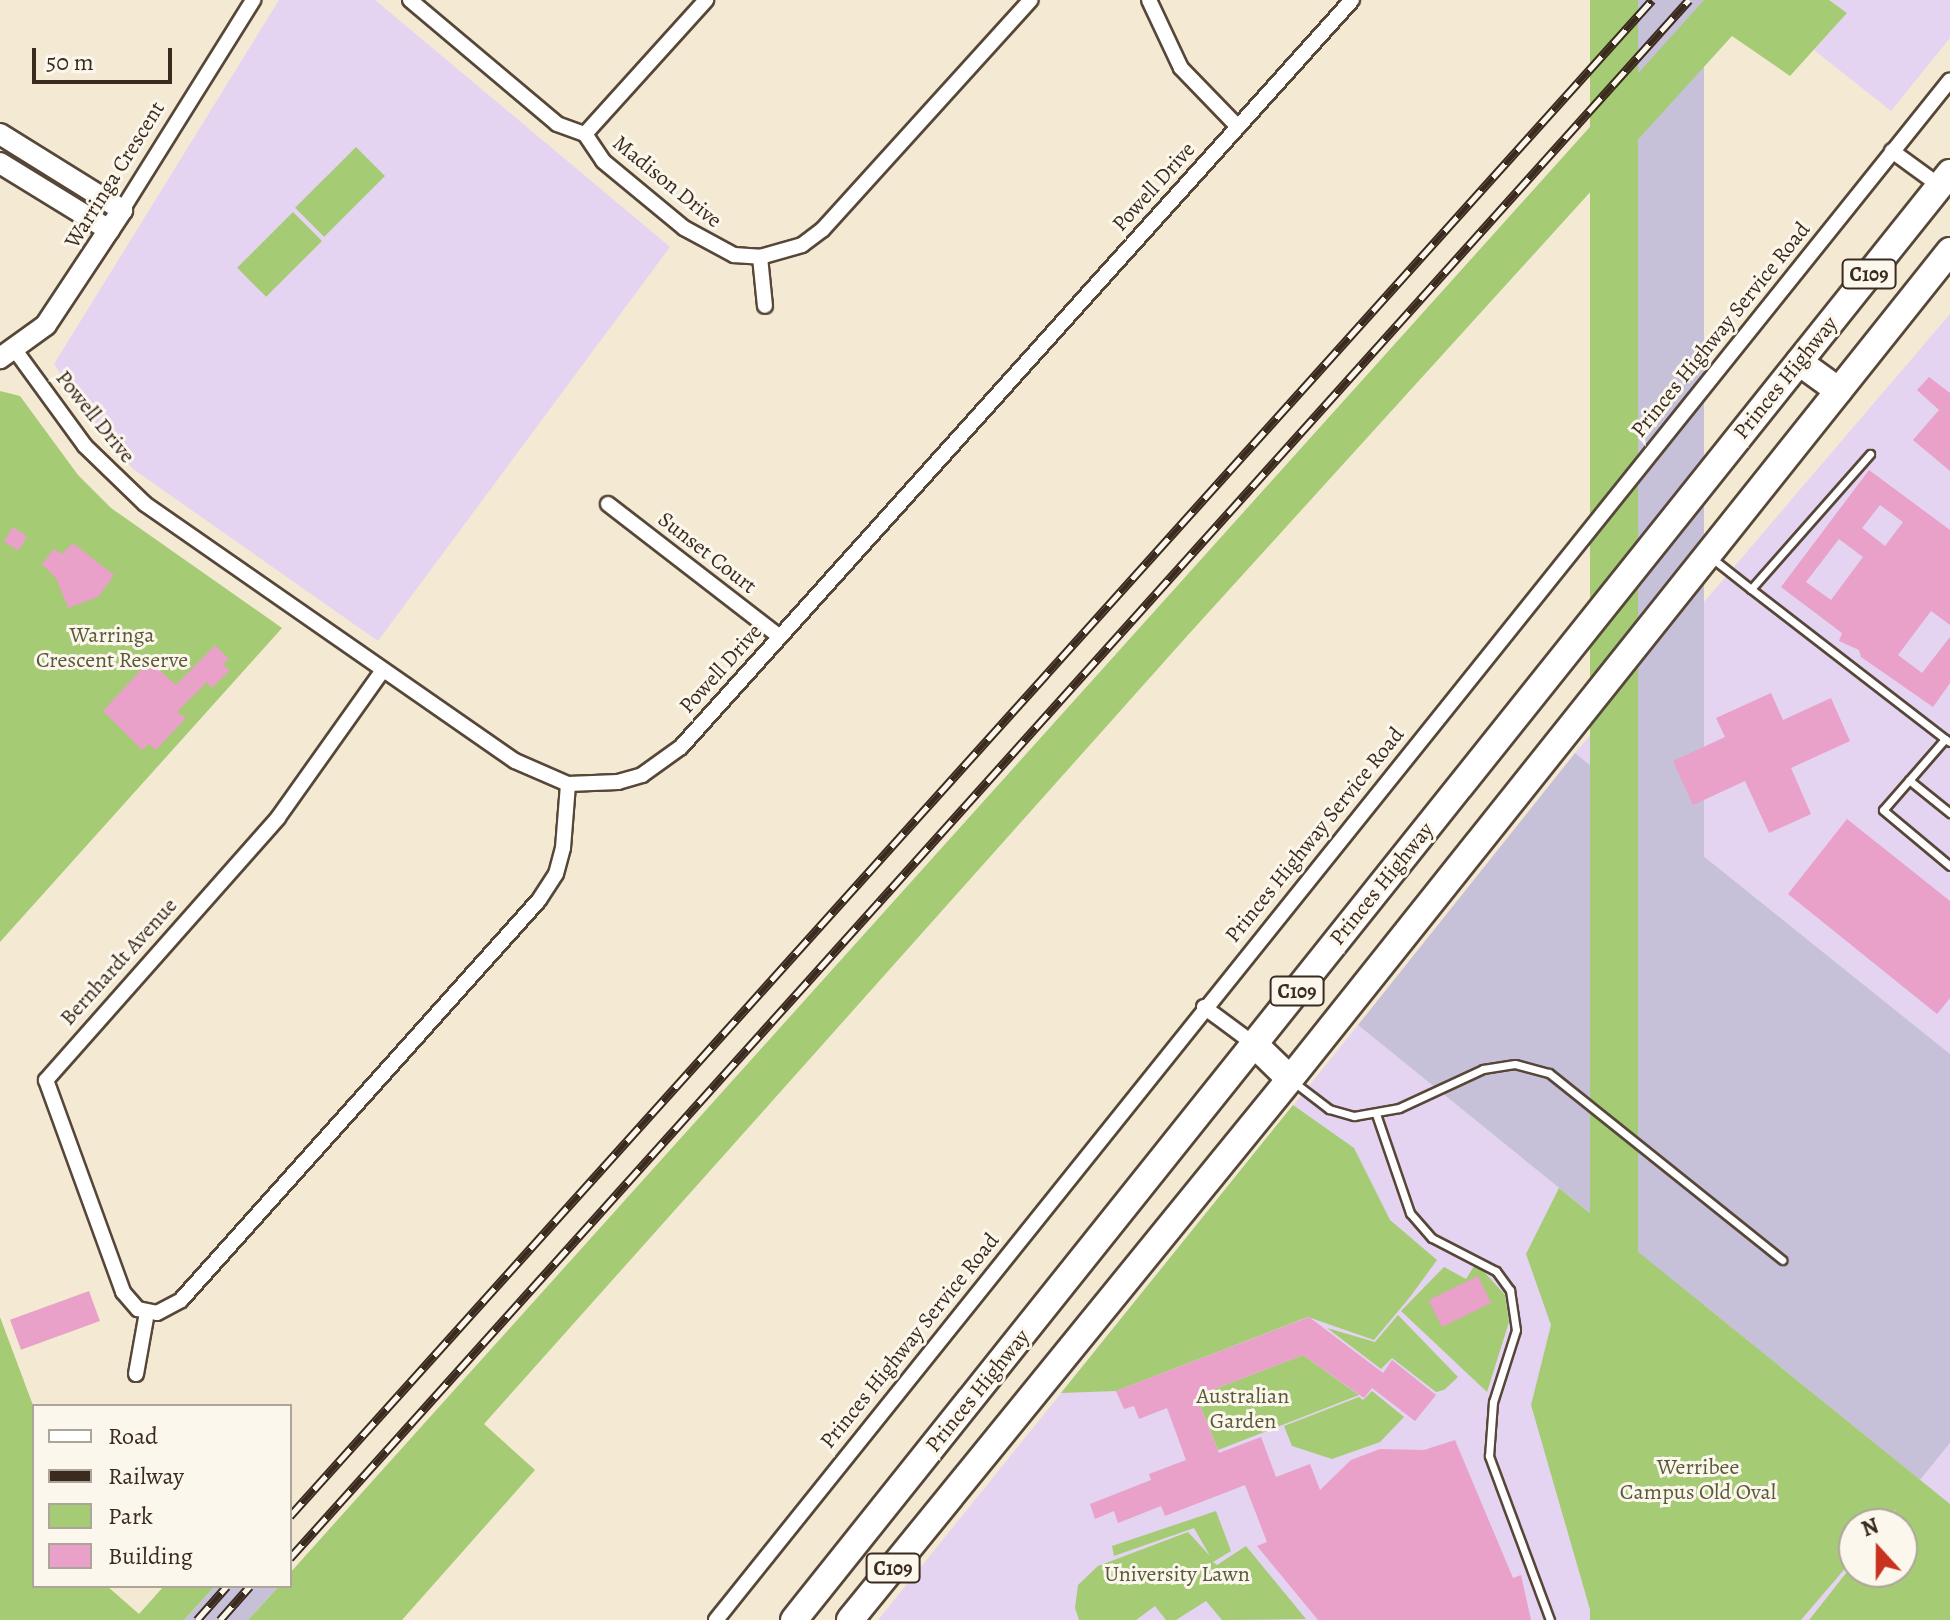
<!DOCTYPE html>
<html>
<head>
<meta charset="utf-8">
<style>
	body { margin:0 }
	#map { position:relative; width:1950px; height:1620px; overflow:hidden; background:#f4ead3; font-family:Alegreya,serif }
	div>[style] { position:absolute }
	.built>* { inset:0; background:#e4d3f1 }
	.industrial>* { inset:0; background:#c6c0d9; transform-origin:0 0 }
	.green>* { inset:0; background:#a5cb75; transform-origin:0 0 }
	.building>* { inset:0; background:#e9a0c9; transform-origin:0 0 }
	.roads { filter:drop-shadow(2px 0 #574739) drop-shadow(-2px 0 #574739) drop-shadow(0 2px #574739) drop-shadow(0 -2px #574739) }
	.lane>* { height:7px; margin:-3.5px; padding:0 3.5px; transform-origin:3.5px; border-radius:3.5px; background:#fff }
	.street>* { height:14px; margin:-7px; padding:0 7px; transform-origin:7px; border-radius:7px; background:#fff }
	.secondary>* { height:20px; margin:-10px; padding:0 10px; transform-origin:10px; border-radius:10px; background:#fff }
	.highway>* { height:26px; margin:-13px; padding:0 13px; transform-origin:13px; border-radius:13px; background:#fff }
	.rail>* { height:9px; margin-top:-4.5px; transform-origin:0; background:repeating-linear-gradient(90deg,#fbf7ec 0 18px,#3b2a1e 0 36px); box-sizing:border-box; border-block:2px solid #3b2a1e }
	span { translate:-50% -50%; white-space:nowrap; text-align:center; line-height:1.15; -webkit-text-stroke:6px #fbf7ec; paint-order:stroke }
	.shield-label span { padding:2px 6px; background:#fbf7ec; border:2px solid; border-radius:6px; -webkit-text-stroke-width:0 }
	.shield-label { font-size:20px; color:#3b2a1e; font-weight:700 }
	.street-label { font-size:22px; color:#3b2a1e }
	.park-label { font-size:22px; color:#5b5a38 }
	.legend { position:absolute; left:32px; top:1404px; width:260px; height:184px; box-sizing:border-box; background:#fbf7ec; border:2px solid #aea59a; margin:0; padding:10px 14px; list-style:none; font-size:24px; color:#3b2a1e }
	.legend li { display:flex; align-items:center; gap:16px; height:40px }
	.legend b { width:40px; border:2px solid #aea59a }
	.north { position:absolute; left:1838px; top:1508px; width:80px; height:80px; box-sizing:border-box; background:#fbf7ec; border:2px solid #aea59a; border-radius:50%; rotate:339deg; font-size:22px; font-weight:700; line-height:32px; text-align:center; color:#3b2a1e }
	.north::after { content:''; display:block; margin:auto; width:28px; height:36px; background:#c8321e; clip-path:polygon(50% 0,100% 100%,50% 72%,0 100%) }
	.scale { position:absolute; left:32px; top:48px; width:140px; height:36px; box-sizing:border-box; border:4px solid #3b2a1e; border-top:0; padding-left:10px; font-size:24px; line-height:28px; white-space:nowrap; color:#3b2a1e; -webkit-text-stroke:6px #fbf7ec; paint-order:stroke }
</style>
</head>
<body>
<div id="map">
	<div class="built">
		<div style="clip-path:polygon(279px 0,375px 0,670px 247px,378px 641px,133px 469px,100px 433px,54px 364px)"></div>
		<div style="clip-path:polygon(1829px 0,1950px 0,1950px 38px,1891px 111px,1814px 50px,1847px 13px)"></div>
		<div style="clip-path:polygon(1950px 314px,1950px 1054px,1575px 753px)"></div>
		<div style="clip-path:polygon(1358px 1025px,1920px 1480px,1950px 1443px,1950px 1504px,1920px 1480px,1885px 1524px,1854px 1524px,1854px 1563px,1809px 1620px,878px 1620px)"></div>
	</div>
	<div class="industrial">
		<div style="left:1638px;top:0;width:66px;height:2019px"></div>
		<div style="clip-path:polygon(1575px 753px,1950px 1054px,1950px 1443px,1920px 1480px,1358px 1025px)"></div>
		<div style="clip-path:polygon(215px 1586px,279px 1586px,248px 1620px,184px 1620px)"></div>
	</div>
	<div class="green">
		<div style="left:1590px;top:0;width:48px;height:1944px"></div>
		<div style="clip-path:polygon(1704px 0,1829px 0,1847px 13px,1790px 76px,1732px 36px,1188px 635px,484px 1424px,535px 1470px,402px 1620px,248px 1620px,279px 1586px,290px 1586px,290px 1573px,341px 1516px)"></div>
		<div style="left:356px;top:147px;width:41px;height:86px;rotate:45deg"></div>
		<div style="left:293px;top:212px;width:41px;height:79px;rotate:45deg"></div>
		<div style="clip-path:polygon(0 391px,20px 396px,78px 475px,111px 508px,282px 628px,0 942px)"></div>
		<div style="clip-path:polygon(1293px 1105px,1354px 1148px,1390px 1220px,1437px 1260px,1410px 1297px,1374px 1340px,1308px 1317px,1116px 1391px,1061px 1393px)"></div>
		<div style="clip-path:polygon(1559px 1188px,1950px 1504px,1950px 1620px,1809px 1620px,1854px 1563px,1854px 1572px,1902px 1572px,1902px 1524px,1885px 1524px,1897px 1507px,1883px 1524px,1854px 1524px,1854px 1558px,1801px 1620px,1593px 1620px,1531px 1405px,1551px 1325px,1526px 1254px)"></div>
		<div style="clip-path:polygon(1476px 1263px,1505px 1295px,1509px 1322px,1487px 1392px,1401px 1311px,1444px 1267px,1466px 1279px)"></div>
		<div style="clip-path:polygon(1398px 1315px,1458px 1377px,1444px 1390px,1436px 1392px,1392px 1358px,1381px 1369px,1327px 1328px,1375px 1342px)"></div>
		<div style="clip-path:polygon(0 1317px,34px 1408px,34px 1586px,107px 1586px,139px 1614px,164px 1586px,215px 1586px,184px 1620px,0 1620px)"></div>
		<div style="clip-path:polygon(1303px 1355px,1359px 1395px,1218px 1450px,1196px 1396px)"></div>
		<div style="clip-path:polygon(1372px 1391px,1404px 1417px,1380px 1442px,1332px 1459px,1292px 1446px,1284px 1426px,1359px 1397px,1363px 1400px)"></div>
		<div style="clip-path:polygon(1216px 1511px,1231px 1551px,1213px 1562px,1217px 1565px,1246px 1546px,1306px 1619px,1222px 1620px,1206px 1601px,1176px 1620px,1166px 1620px,1155px 1606px,1136px 1620px,1079px 1620px,1075px 1608px,1078px 1585px,1098px 1566px,1188px 1532px,1210px 1556px,1194px 1528px,1114px 1556px,1112px 1546px)"></div>
	</div>
	<div class="building">
		<div style="clip-path:polygon(1929px 377px,1950px 393px,1950px 471px,1913px 440px,1939px 410px,1917px 390px)"></div>
		<div style="clip-path:polygon(evenodd,1869px 470px,1950px 530px,1950px 625px,1931px 611px,1898px 655px,1922px 673px,1950px 637px,1950px 683px,1933px 707px,1861px 657px,1859px 650px,1839px 641px,1842px 633px,1781px 587px,1869px 470px,1880px 505px,1903px 522px,1885px 546px,1862px 528px,1880px 505px,1869px 470px,1839px 539px,1863px 557px,1831px 600px,1806px 582px,1839px 539px)"></div>
		<div style="left:13px;top:527px;width:17px;height:17px;rotate:33deg"></div>
		<div style="clip-path:polygon(73px 543px,114px 575px,98px 597px,68px 608px,56px 578px,42px 564px,54px 549px,62px 554px)"></div>
		<div style="clip-path:polygon(215px 645px,229px 659px,223px 665px,230px 670px,212px 688px,207px 682px,177px 712px,186px 718px,156px 750px,149px 744px,142px 750px,103px 711px,149px 661px,176px 685px)"></div>
		<div style="clip-path:polygon(1771px 693px,1783px 720px,1831px 698px,1850px 741px,1791px 768px,1811px 814px,1769px 833px,1745px 781px,1693px 805px,1673px 761px,1725px 737px,1716px 718px)"></div>
		<div style="clip-path:polygon(1847px 819px,1950px 901px,1950px 998px,1937px 1014px,1788px 894px)"></div>
		<div style="left:1478px;top:1276px;width:30px;height:55px;rotate:64deg"></div>
		<div style="left:89px;top:1291px;width:32px;height:84px;rotate:70deg"></div>
		<div style="clip-path:polygon(1309px 1317px,1383px 1373px,1392px 1360px,1436px 1395px,1415px 1421px,1372px 1388px,1364px 1398px,1303px 1355px,1196px 1396px,1219px 1453px,1261px 1437px,1276px 1477px,1310px 1464px,1320px 1490px,1351px 1460px,1380px 1449px,1424px 1450px,1455px 1440px,1513px 1578px,1521px 1575px,1531px 1620px,1318px 1620px,1257px 1546px,1267px 1542px,1245px 1485px,1165px 1516px,1161px 1506px,1118px 1523px,1114px 1511px,1095px 1519px,1090px 1504px,1151px 1480px,1149px 1474px,1186px 1460px,1167px 1408px,1139px 1419px,1134px 1406px,1124px 1409px,1116px 1391px)"></div>
	</div>
	<div class="roads">
		<div class="lane">
			<div style="left:1713px;top:559px;width:48px;rotate:38.3deg"></div>
			<div style="left:1751px;top:589px;width:180px;rotate:-48.6deg"></div>
			<div style="left:1751px;top:589px;width:245px;rotate:37.7deg"></div>
			<div style="left:1950px;top:742px;width:6px;rotate:-149deg"></div>
			<div style="left:1945px;top:739px;width:94px;rotate:131.1deg"></div>
			<div style="left:1883px;top:810px;width:87px;rotate:39.9deg"></div>
			<div style="left:1909px;top:780px;width:53px;rotate:38.8deg"></div>
			<div style="left:1295px;top:1083px;width:43px;rotate:37.4deg"></div>
			<div style="left:1329px;top:1109px;width:26px;rotate:16deg"></div>
			<div style="left:1354px;top:1116px;width:46px;rotate:-10.1deg"></div>
			<div style="left:1399px;top:1108px;width:93px;rotate:-24.9deg"></div>
			<div style="left:1483px;top:1069px;width:32px;rotate:-9deg"></div>
			<div style="left:1515px;top:1064px;width:35px;rotate:15deg"></div>
			<div style="left:1549px;top:1073px;width:299px;rotate:38.7deg"></div>
			<div style="left:1376px;top:1114px;width:105px;rotate:71deg"></div>
			<div style="left:1410px;top:1213px;width:33px;rotate:49deg"></div>
			<div style="left:1432px;top:1238px;width:72px;rotate:27.3deg"></div>
			<div style="left:1496px;top:1271px;width:24px;rotate:54deg"></div>
			<div style="left:1510px;top:1290px;width:40px;rotate:81.5deg"></div>
			<div style="left:1516px;top:1330px;width:76px;rotate:107.7deg"></div>
			<div style="left:1493px;top:1402px;width:54px;rotate:94.2deg"></div>
			<div style="left:1489px;top:1456px;width:175px;rotate:69.6deg"></div>
		</div>
		<div class="street">
			<div style="left:410px;top:0;width:192px;rotate:40.1deg"></div>
			<div style="left:557px;top:124px;width:30px;rotate:20deg"></div>
			<div style="left:585px;top:134px;width:32px;rotate:56deg"></div>
			<div style="left:603px;top:161px;width:105px;rotate:39.6deg"></div>
			<div style="left:684px;top:228px;width:57px;rotate:28.4deg"></div>
			<div style="left:734px;top:255px;width:26px;rotate:4deg"></div>
			<div style="left:760px;top:257px;width:44px;rotate:-15.9deg"></div>
			<div style="left:802px;top:245px;width:26px;rotate:-37deg"></div>
			<div style="left:823px;top:229px;width:309px;rotate:-47.8deg"></div>
			<div style="left:1149px;top:0;width:75px;rotate:64.8deg"></div>
			<div style="left:1181px;top:68px;width:82px;rotate:46deg"></div>
			<div style="left:585px;top:134px;width:181px;rotate:-47.9deg"></div>
			<div style="left:1892px;top:151px;width:59px;rotate:36.1deg"></div>
			<div style="left:122px;top:210px;width:248px;rotate:-58deg"></div>
			<div style="left:760px;top:257px;width:49px;rotate:84.2deg"></div>
			<div style="left:15px;top:350px;width:119px;rotate:53.9deg"></div>
			<div style="left:85px;top:446px;width:83px;rotate:44deg"></div>
			<div style="left:145px;top:504px;width:450px;rotate:34.8deg"></div>
			<div style="left:515px;top:761px;width:58px;rotate:23.5deg"></div>
			<div style="left:568px;top:784px;width:50px;rotate:-2.3deg"></div>
			<div style="left:618px;top:782px;width:25px;rotate:-16deg"></div>
			<div style="left:642px;top:775px;width:48px;rotate:-35.7deg"></div>
			<div style="left:681px;top:747px;width:1004px;rotate:-48.07deg"></div>
			<div style="left:608px;top:504px;width:217px;rotate:37.7deg"></div>
			<div style="left:383px;top:670px;width:181px;rotate:125.4deg"></div>
			<div style="left:278px;top:818px;width:350px;rotate:131.5deg"></div>
			<div style="left:46px;top:1080px;width:226px;rotate:70deg"></div>
			<div style="left:123px;top:1292px;width:23px;rotate:49deg"></div>
			<div style="left:138px;top:1309px;width:19px;rotate:12deg"></div>
			<div style="left:157px;top:1313px;width:27px;rotate:-28deg"></div>
			<div style="left:181px;top:1300px;width:537px;rotate:-48.17deg"></div>
			<div style="left:539px;top:900px;width:31px;rotate:-57deg"></div>
			<div style="left:556px;top:874px;width:27px;rotate:-75deg"></div>
			<div style="left:563px;top:848px;width:64px;rotate:-85.5deg"></div>
			<div style="left:1204px;top:1007px;width:62px;rotate:36.5deg"></div>
			<div style="left:136px;top:1374px;width:63px;rotate:-79.9deg"></div>
			<div style="left:716px;top:1620px;width:1973px;rotate:-51.29deg"></div>
		</div>
		<div class="secondary">
			<div style="left:0;top:134px;width:144px;rotate:31.9deg"></div>
			<div style="left:122px;top:210px;width:138px;rotate:123.5deg"></div>
			<div style="left:46px;top:325px;width:57px;rotate:144.3deg"></div>
			<div style="left:0;top:163px;width:128px;rotate:31.6deg"></div>
		</div>
		<div class="highway">
			<div style="left:1799px;top:362px;width:49px;rotate:35.9deg"></div>
			<div style="left:1254px;top:1044px;width:50px;rotate:44.2deg"></div>
			<div style="left:794px;top:1620px;width:1852px;rotate:-51.38deg"></div>
			<div style="left:850px;top:1620px;width:697px;rotate:-50.88deg"></div>
			<div style="left:1290px;top:1079px;width:1059px;rotate:-51.44deg"></div>
		</div>
	</div>
	<div class="rail">
		<div style="left:290px;top:1516px;width:2038px;rotate:-48.06deg"></div>
		<div style="left:290px;top:1558px;width:2094px;rotate:-48.08deg"></div>
		<div style="left:197px;top:1620px;width:45px;rotate:-48.6deg"></div>
		<div style="left:220px;top:1620px;width:45px;rotate:-48.6deg"></div>
	</div>
	<div class="shield-label">
		<span style="left:1869px;top:274px">C109</span>
		<span style="left:1297px;top:991px">C109</span>
		<span style="left:893px;top:1568px">C109</span>
	</div>
	<div class="street-label">
		<span style="left:115px;top:175px;rotate:-58deg">Warringa Crescent</span>
		<span style="left:667px;top:182px;rotate:39deg">Madison Drive</span>
		<span style="left:1154px;top:187px;rotate:-48deg">Powell Drive</span>
		<span style="left:1721px;top:330px;rotate:-51deg">Princes Highway Service Road</span>
		<span style="left:1786px;top:378px;rotate:-51deg">Princes Highway</span>
		<span style="left:95px;top:417px;rotate:51deg">Powell Drive</span>
		<span style="left:707px;top:553px;rotate:38deg">Sunset Court</span>
		<span style="left:721px;top:669px;rotate:-48deg">Powell Drive</span>
		<span style="left:1315px;top:835px;rotate:-51deg">Princes Highway Service Road</span>
		<span style="left:1382px;top:884px;rotate:-51deg">Princes Highway</span>
		<span style="left:119px;top:962px;rotate:-48deg">Bernhardt Avenue</span>
		<span style="left:910px;top:1341px;rotate:-51deg">Princes Highway Service Road</span>
		<span style="left:978px;top:1391px;rotate:-51deg">Princes Highway</span>
	</div>
	<div class="park-label">
		<span style="left:112px;top:648px">Warringa<br>Crescent Reserve</span>
		<span style="left:1243px;top:1409px">Australian<br>Garden</span>
		<span style="left:1698px;top:1480px">Werribee<br>Campus Old Oval</span>
		<span style="left:1177px;top:1575px">University Lawn</span>
	</div>
	<ul class="legend">
	<li><b style="height:10px;background:#fff"></b>Road</li>
	<li><b style="height:10px;background:#3b2a1e"></b>Railway</li>
	<li><b style="height:22px;background:#a5cb75"></b>Park</li>
	<li><b style="height:22px;background:#e9a0c9"></b>Building</li>
	</ul>
	<div class="north">N</div>
	<div class="scale">50 m</div>
</div>
</body>
</html>
